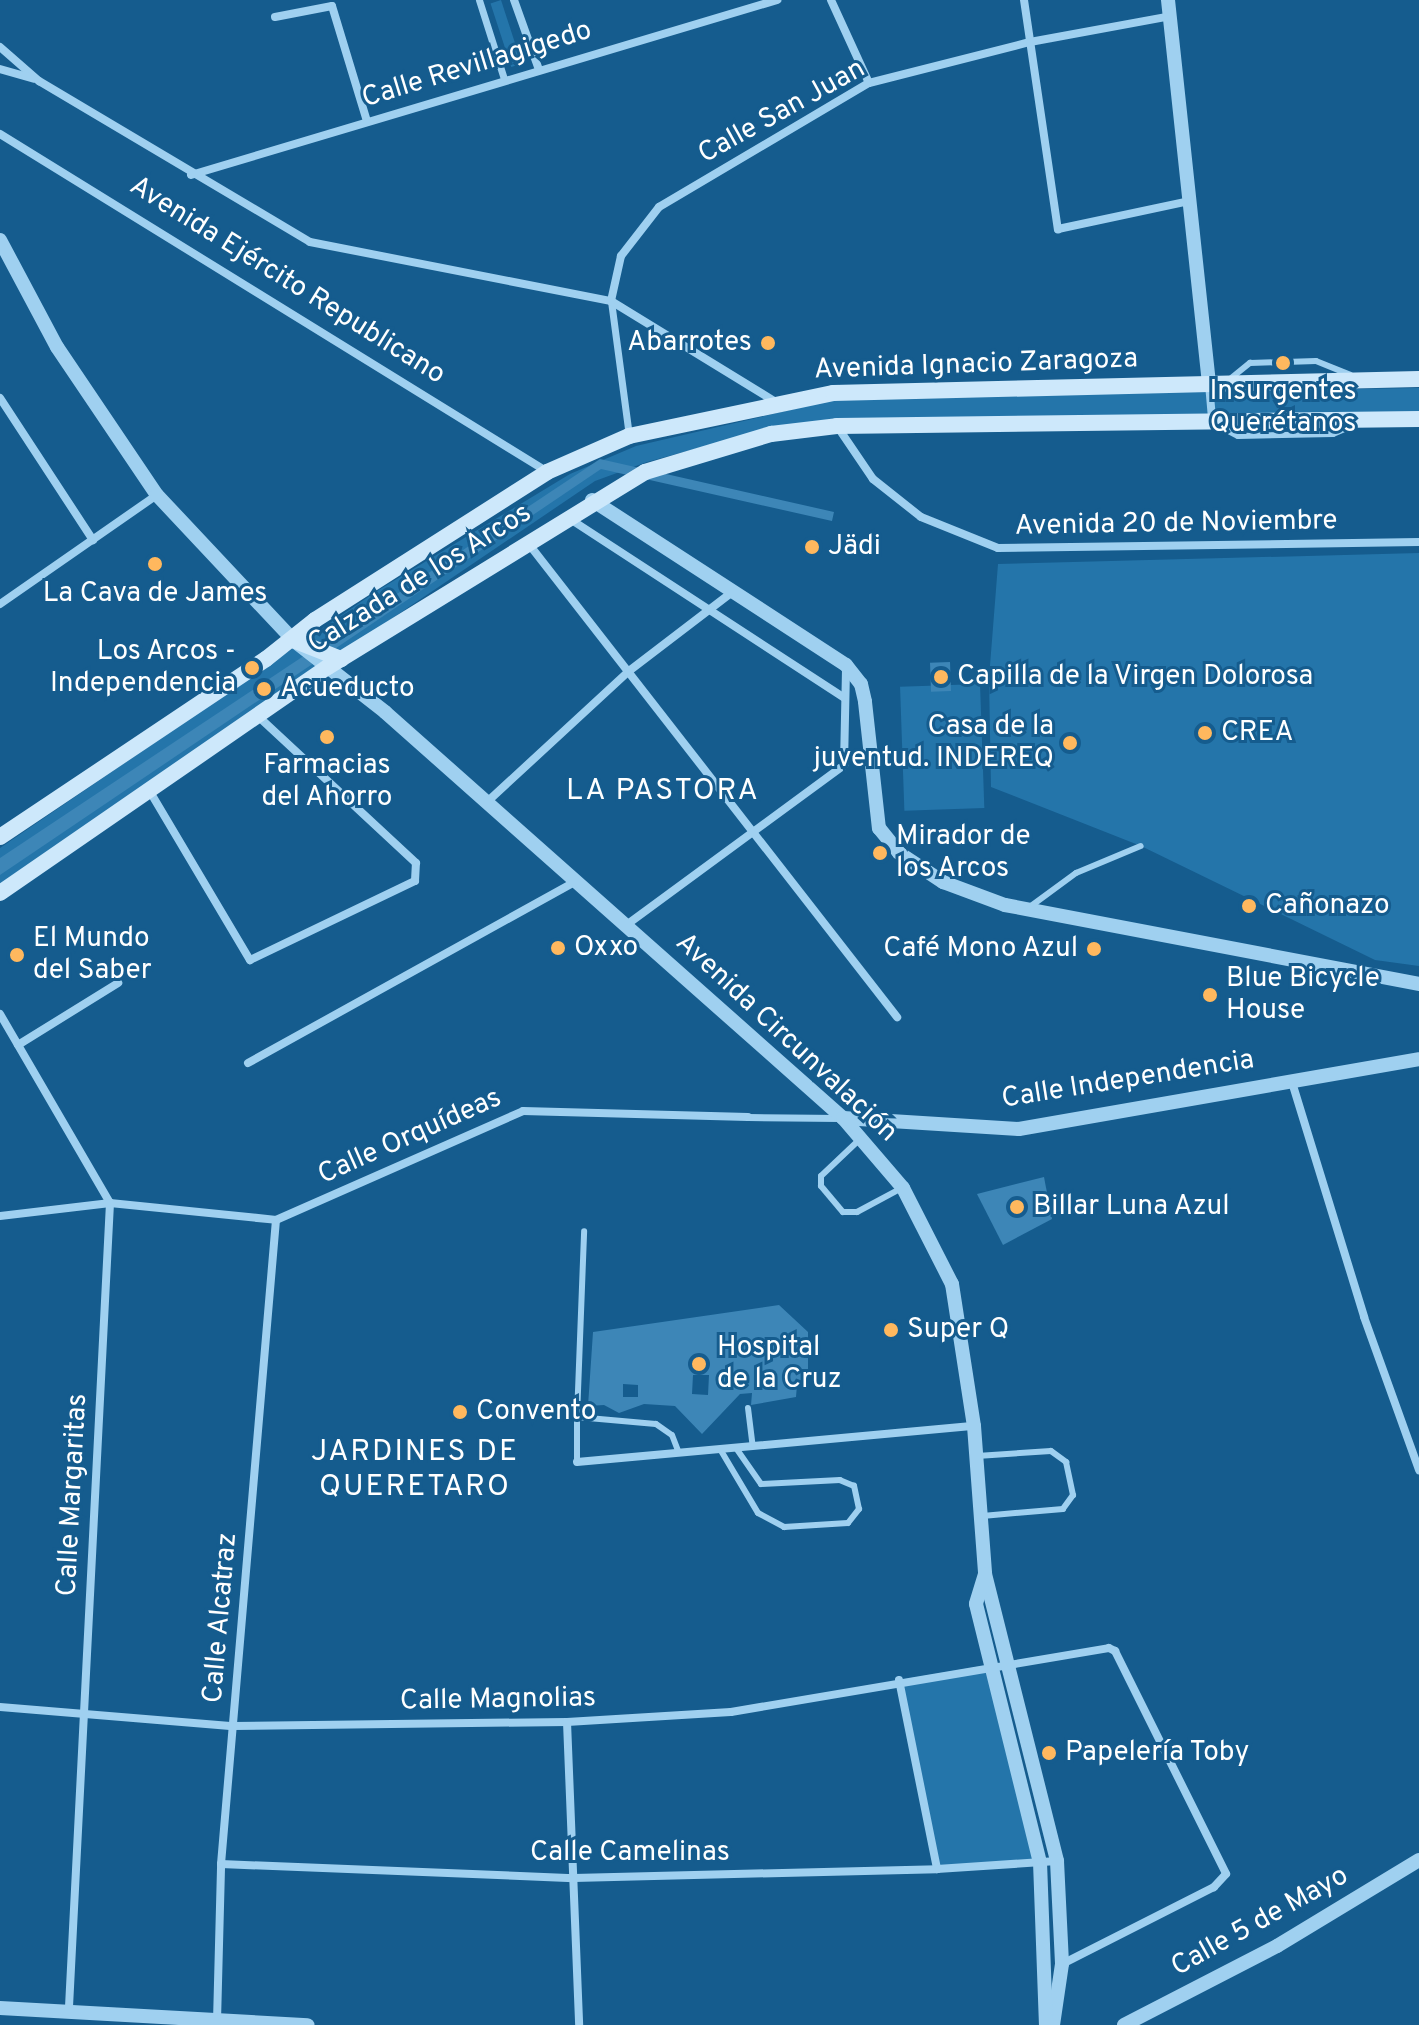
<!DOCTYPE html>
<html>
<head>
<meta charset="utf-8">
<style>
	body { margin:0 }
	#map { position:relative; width:1419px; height:2025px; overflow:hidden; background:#155c8e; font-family:Overpass,sans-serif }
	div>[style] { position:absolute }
	.green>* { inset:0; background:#2475aa; transform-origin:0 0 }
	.building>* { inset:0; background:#3d86b7; transform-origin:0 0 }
	.service>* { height:6px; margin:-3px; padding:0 3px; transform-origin:3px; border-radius:3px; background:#9fd0f0 }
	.pedestrian>* { height:7px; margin:-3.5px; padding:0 3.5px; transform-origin:3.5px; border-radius:3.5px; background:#9fd0f0 }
	.minor>* { height:8px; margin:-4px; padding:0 4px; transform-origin:4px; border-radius:4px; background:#9fd0f0 }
	.tertiary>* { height:14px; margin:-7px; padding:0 7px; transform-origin:7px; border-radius:7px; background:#9fd0f0 }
	.secondary>* { height:16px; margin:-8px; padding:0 8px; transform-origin:8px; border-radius:8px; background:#cde8fb }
	.dots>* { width:22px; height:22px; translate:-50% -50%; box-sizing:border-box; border:4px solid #155c8e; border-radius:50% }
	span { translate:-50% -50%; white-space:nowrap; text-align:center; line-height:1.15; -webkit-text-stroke:6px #155c8e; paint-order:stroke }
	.street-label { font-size:28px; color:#fff }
	.poi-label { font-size:28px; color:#fff }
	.right { translate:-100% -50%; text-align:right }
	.left { translate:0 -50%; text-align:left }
	.neighbourhood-label { font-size:30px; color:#fff; letter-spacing:2px }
</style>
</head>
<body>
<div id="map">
	<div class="green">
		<div style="left:501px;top:0;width:67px;height:11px;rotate:72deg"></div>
		<div style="clip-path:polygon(1419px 388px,1419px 413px,771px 428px,647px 462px,595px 481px,0 884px,0 848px,377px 591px,570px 474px,636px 446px,846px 397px)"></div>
		<div style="clip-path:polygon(1419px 553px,1419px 966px,1375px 960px,1141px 846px,991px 787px,989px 678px,998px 564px)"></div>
		<div style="left:980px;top:684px;width:124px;height:80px;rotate:88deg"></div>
		<div style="clip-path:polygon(993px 1664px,1040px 1862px,937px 1869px,899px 1680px)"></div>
	</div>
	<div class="building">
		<div style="clip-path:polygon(600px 459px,834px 512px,832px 521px,601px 469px,0 875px,0 858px)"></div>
		<div style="left:950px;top:662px;width:29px;height:20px;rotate:88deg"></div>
		<div style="clip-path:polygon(1044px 1177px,1052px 1219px,1003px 1245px,977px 1194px)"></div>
		<div style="clip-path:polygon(evenodd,779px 1305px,808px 1332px,808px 1383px,797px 1385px,796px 1397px,751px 1405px,752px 1393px,740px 1394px,702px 1434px,675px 1406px,644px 1404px,619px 1413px,604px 1405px,588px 1406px,593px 1332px,779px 1305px,693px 1375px,709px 1375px,708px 1395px,692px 1394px,693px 1375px,779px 1305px,623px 1384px,638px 1385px,638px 1397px,623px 1397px,623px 1384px)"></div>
	</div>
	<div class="service">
		<div style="left:1230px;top:379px;width:26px;rotate:-39deg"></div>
		<div style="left:1250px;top:363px;width:66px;rotate:-1.7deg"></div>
		<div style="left:1316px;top:361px;width:37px;rotate:22deg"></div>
		<div style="left:1219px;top:426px;width:21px;rotate:28deg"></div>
		<div style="left:1238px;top:436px;width:95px;rotate:-1.2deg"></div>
		<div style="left:1333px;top:434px;width:21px;rotate:-23deg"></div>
		<div style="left:1031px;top:906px;width:56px;rotate:-36.3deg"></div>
		<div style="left:1076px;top:873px;width:70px;rotate:-22.6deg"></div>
		<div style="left:859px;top:1140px;width:52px;rotate:136.5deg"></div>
		<div style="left:821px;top:1176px;width:10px;rotate:90deg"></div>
		<div style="left:821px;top:1186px;width:34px;rotate:50deg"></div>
		<div style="left:843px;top:1212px;width:14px"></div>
		<div style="left:857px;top:1212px;width:51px;rotate:-28.1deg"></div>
		<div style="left:748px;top:1408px;width:38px;rotate:83deg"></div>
		<div style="left:577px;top:1417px;width:186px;rotate:-87.8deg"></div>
		<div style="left:720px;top:1449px;width:74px;rotate:59.3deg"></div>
		<div style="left:758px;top:1513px;width:30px;rotate:28deg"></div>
		<div style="left:784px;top:1527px;width:64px;rotate:-3.6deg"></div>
		<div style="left:848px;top:1523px;width:18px;rotate:-52deg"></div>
		<div style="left:859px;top:1509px;width:24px;rotate:-102deg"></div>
		<div style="left:854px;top:1486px;width:15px;rotate:-157deg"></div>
		<div style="left:840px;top:1480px;width:79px;rotate:177.1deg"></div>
		<div style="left:761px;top:1484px;width:44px;rotate:-124.8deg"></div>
		<div style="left:977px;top:1456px;width:74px;rotate:-3.9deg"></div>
		<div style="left:1051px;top:1451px;width:19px;rotate:36deg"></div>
		<div style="left:1066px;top:1462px;width:34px;rotate:78deg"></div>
		<div style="left:1073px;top:1495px;width:17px;rotate:126deg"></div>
		<div style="left:1063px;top:1509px;width:81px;rotate:175.1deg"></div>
		<div style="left:577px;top:1462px;width:45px;rotate:-90deg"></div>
		<div style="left:577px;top:1417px;width:79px;rotate:5.1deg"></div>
		<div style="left:656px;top:1424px;width:19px;rotate:35deg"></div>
		<div style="left:672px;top:1435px;width:19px;rotate:69deg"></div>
	</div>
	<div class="pedestrian">
		<div style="left:479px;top:0;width:83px;rotate:72.4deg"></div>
		<div style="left:611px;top:301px;width:136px;rotate:82.4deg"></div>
		<div style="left:748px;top:1117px;width:92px;rotate:0.6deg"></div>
	</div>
	<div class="minor">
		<div style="left:514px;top:0;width:74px;rotate:70.3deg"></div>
		<div style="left:831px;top:0;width:91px;rotate:65.4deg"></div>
		<div style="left:1024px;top:0;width:232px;rotate:81.6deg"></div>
		<div style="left:1058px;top:229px;width:135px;rotate:-12deg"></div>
		<div style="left:275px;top:17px;width:58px;rotate:-10.9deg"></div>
		<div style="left:332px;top:6px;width:120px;rotate:73.1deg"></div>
		<div style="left:0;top:47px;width:52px;rotate:41.1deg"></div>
		<div style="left:39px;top:81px;width:315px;rotate:30.7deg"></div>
		<div style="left:310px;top:242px;width:307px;rotate:11.1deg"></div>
		<div style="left:611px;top:301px;width:193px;rotate:31.5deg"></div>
		<div style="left:0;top:69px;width:35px;rotate:16deg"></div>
		<div style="left:0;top:134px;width:642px;rotate:31.68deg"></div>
		<div style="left:191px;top:175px;width:612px;rotate:-16.63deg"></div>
		<div style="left:611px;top:301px;width:46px;rotate:-77.5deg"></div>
		<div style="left:621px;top:256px;width:62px;rotate:-52.2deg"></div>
		<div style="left:659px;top:207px;width:244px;rotate:-30.6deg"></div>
		<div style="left:869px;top:83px;width:166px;rotate:-14.3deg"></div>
		<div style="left:1030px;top:42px;width:143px;rotate:-10.4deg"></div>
		<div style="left:1209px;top:384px;width:38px;rotate:85deg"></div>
		<div style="left:0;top:398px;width:170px;rotate:56.8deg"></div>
		<div style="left:837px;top:426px;width:64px;rotate:55.8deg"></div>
		<div style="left:873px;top:479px;width:61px;rotate:38.4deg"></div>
		<div style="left:921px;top:517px;width:83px;rotate:21.9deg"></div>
		<div style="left:998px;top:548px;width:421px;rotate:-0.8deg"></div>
		<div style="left:570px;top:519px;width:328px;rotate:33.1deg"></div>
		<div style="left:528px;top:543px;width:601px;rotate:52.1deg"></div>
		<div style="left:0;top:604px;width:191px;rotate:-34.8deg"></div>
		<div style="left:149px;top:790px;width:198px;rotate:59.3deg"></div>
		<div style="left:250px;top:960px;width:183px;rotate:-25.6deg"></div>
		<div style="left:415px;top:881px;width:18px;rotate:-87deg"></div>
		<div style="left:416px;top:863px;width:216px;rotate:-137.1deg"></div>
		<div style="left:487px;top:802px;width:193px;rotate:-42.7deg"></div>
		<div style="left:629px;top:671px;width:133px;rotate:-37.4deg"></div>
		<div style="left:625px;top:926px;width:272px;rotate:-36.3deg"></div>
		<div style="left:844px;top:765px;width:99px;rotate:-88.8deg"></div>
		<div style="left:0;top:1014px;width:219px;rotate:59.8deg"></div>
		<div style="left:110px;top:1203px;width:806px;rotate:92.92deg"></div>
		<div style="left:18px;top:1045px;width:118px;rotate:-31.8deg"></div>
		<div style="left:248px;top:1063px;width:375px;rotate:-29deg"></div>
		<div style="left:1291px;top:1079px;width:249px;rotate:72.9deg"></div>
		<div style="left:1364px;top:1317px;width:163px;rotate:70.2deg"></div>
		<div style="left:0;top:1216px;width:111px;rotate:-6.7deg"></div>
		<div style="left:110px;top:1203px;width:167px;rotate:5.8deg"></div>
		<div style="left:276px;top:1220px;width:270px;rotate:-23.8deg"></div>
		<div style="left:523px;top:1111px;width:225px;rotate:1.5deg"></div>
		<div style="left:577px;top:1462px;width:399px;rotate:-5.2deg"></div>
		<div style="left:899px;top:1680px;width:193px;rotate:78.6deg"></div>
		<div style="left:0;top:1707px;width:234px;rotate:4.7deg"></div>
		<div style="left:233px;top:1726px;width:334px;rotate:-0.7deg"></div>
		<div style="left:567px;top:1722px;width:164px;rotate:-3.5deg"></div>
		<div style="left:731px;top:1712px;width:383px;rotate:-9.6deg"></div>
		<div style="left:1109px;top:1648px;width:7px;rotate:27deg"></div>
		<div style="left:1115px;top:1651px;width:249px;rotate:63.5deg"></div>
		<div style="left:1226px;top:1874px;width:18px;rotate:133deg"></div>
		<div style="left:1214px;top:1887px;width:170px;rotate:153.1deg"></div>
		<div style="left:567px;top:1722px;width:303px;rotate:87.7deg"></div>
		<div style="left:221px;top:1864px;width:353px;rotate:2.3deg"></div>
		<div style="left:574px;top:1878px;width:363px;rotate:-1.4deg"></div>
		<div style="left:937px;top:1869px;width:120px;rotate:-3.8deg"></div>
		<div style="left:217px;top:2021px;width:157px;rotate:-88.5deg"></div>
		<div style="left:221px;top:1864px;width:646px;rotate:-85.12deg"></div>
	</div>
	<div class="tertiary">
		<div style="left:1168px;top:0;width:385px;rotate:83.9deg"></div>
		<div style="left:0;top:240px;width:121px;rotate:62deg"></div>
		<div style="left:57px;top:347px;width:179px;rotate:56deg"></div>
		<div style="left:157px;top:495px;width:199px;rotate:46.8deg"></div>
		<div style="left:293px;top:640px;width:117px;rotate:38deg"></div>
		<div style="left:385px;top:712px;width:612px;rotate:41.56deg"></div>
		<div style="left:843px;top:1118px;width:92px;rotate:49.4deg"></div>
		<div style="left:903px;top:1188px;width:108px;rotate:63deg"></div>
		<div style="left:952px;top:1284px;width:144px;rotate:81.2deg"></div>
		<div style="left:974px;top:1426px;width:148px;rotate:85.7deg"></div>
		<div style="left:985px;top:1574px;width:296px;rotate:75.9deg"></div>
		<div style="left:1057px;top:1861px;width:103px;rotate:87.2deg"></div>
		<div style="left:1062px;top:1964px;width:62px;rotate:98.4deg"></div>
		<div style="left:592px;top:500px;width:303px;rotate:33deg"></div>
		<div style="left:846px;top:665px;width:24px;rotate:52deg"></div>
		<div style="left:861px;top:684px;width:18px;rotate:77deg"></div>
		<div style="left:865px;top:702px;width:127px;rotate:83.7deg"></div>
		<div style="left:879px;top:828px;width:32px;rotate:51deg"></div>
		<div style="left:899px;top:853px;width:53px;rotate:33.4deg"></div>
		<div style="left:943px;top:882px;width:66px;rotate:20.4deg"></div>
		<div style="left:1005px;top:905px;width:421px;rotate:10.8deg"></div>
		<div style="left:843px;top:1118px;width:176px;rotate:3.6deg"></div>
		<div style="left:1019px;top:1129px;width:406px;rotate:-9.9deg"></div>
		<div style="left:985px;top:1574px;width:31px;rotate:107deg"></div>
		<div style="left:976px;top:1604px;width:266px;rotate:76.1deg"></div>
		<div style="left:1040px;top:1862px;width:163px;rotate:87.9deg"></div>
		<div style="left:0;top:2008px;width:308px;rotate:3.2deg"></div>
		<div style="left:1124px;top:2025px;width:172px;rotate:-27.3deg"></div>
		<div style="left:1277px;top:1946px;width:166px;rotate:-31.2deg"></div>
	</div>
	<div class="secondary">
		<div style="left:293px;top:640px;width:52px;rotate:21.6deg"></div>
		<div style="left:0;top:837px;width:320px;rotate:-33.8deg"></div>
		<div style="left:266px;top:659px;width:63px;rotate:-38.5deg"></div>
		<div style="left:315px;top:620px;width:275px;rotate:-32.5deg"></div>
		<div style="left:547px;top:472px;width:90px;rotate:-23.7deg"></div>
		<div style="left:629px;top:436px;width:208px;rotate:-11.9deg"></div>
		<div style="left:833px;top:393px;width:586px;rotate:-1.37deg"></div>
		<div style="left:0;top:893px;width:398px;rotate:-34.6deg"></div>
		<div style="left:328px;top:667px;width:372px;rotate:-31.6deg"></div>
		<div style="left:645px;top:472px;width:132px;rotate:-16.8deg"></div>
		<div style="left:771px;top:434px;width:66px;rotate:-6.9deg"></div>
		<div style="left:837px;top:426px;width:582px;rotate:-0.69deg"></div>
	</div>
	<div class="dots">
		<div style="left:768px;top:343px;background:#ffb85e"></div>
		<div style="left:1283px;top:363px;background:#ffb85e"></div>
		<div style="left:812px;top:547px;background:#ffb85e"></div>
		<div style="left:155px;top:564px;background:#ffb85e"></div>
		<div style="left:252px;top:668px;background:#ffb85e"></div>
		<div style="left:941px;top:677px;background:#ffb85e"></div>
		<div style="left:264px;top:689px;background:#ffb85e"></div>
		<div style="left:1205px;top:733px;background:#ffb85e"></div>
		<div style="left:327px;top:737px;background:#ffb85e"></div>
		<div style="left:1070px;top:743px;background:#ffb85e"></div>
		<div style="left:880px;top:853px;background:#ffb85e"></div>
		<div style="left:1249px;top:906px;background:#ffb85e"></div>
		<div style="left:558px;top:948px;background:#ffb85e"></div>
		<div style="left:1094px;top:949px;background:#ffb85e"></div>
		<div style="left:17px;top:955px;background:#ffb85e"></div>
		<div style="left:1210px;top:995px;background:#ffb85e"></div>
		<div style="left:1017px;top:1207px;background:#ffb85e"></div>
		<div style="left:891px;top:1330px;background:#ffb85e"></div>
		<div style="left:699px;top:1364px;background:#ffb85e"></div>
		<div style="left:460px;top:1412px;background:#ffb85e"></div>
		<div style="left:1049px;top:1753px;background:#ffb85e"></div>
	</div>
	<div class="street-label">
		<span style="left:477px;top:65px;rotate:-17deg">Calle Revillagigedo</span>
		<span style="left:782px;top:112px;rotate:-29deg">Calle San Juan</span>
		<span style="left:287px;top:281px;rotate:32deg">Avenida Ejército Republicano</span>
		<span style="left:976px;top:365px;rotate:-2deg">Avenida Ignacio Zaragoza</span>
		<span style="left:1176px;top:524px;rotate:-1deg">Avenida 20 de Noviembre</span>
		<span style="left:420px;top:579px;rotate:-32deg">Calzada de los Arcos</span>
		<span style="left:786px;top:1038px;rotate:43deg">Avenida Circunvalación</span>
		<span style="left:1128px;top:1080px;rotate:-9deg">Calle Independencia</span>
		<span style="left:410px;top:1137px;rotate:-24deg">Calle Orquídeas</span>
		<span style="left:73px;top:1495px;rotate:-87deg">Calle Margaritas</span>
		<span style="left:221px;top:1618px;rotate:-85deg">Calle Alcatraz</span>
		<span style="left:498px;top:1700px;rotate:-1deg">Calle Magnolias</span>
		<span style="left:630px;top:1853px">Calle Camelinas</span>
		<span style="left:1260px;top:1922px;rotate:-29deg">Calle 5 de Mayo</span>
	</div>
	<div class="poi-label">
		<span class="right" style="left:752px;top:343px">Abarrotes</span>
		<span style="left:1283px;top:408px">Insurgentes<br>Querétanos</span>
		<span class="left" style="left:828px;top:547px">Jädi</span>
		<span style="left:155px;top:594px">La Cava de James</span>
		<span class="right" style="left:236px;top:668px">Los Arcos -<br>Independencia</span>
		<span class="left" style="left:957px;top:677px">Capilla de la Virgen Dolorosa</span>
		<span class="left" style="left:280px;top:689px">Acueducto</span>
		<span class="right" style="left:1054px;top:743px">Casa de la<br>juventud. INDEREQ</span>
		<span class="left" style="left:1221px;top:733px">CREA</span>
		<span style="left:327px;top:782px">Farmacias<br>del Ahorro</span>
		<span class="left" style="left:896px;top:853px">Mirador de<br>los Arcos</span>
		<span class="left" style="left:1265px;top:906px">Cañonazo</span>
		<span class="left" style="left:33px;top:955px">El Mundo<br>del Saber</span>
		<span class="left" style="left:574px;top:948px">Oxxo</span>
		<span class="right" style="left:1078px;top:949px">Café Mono Azul</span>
		<span class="left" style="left:1226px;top:995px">Blue Bicycle<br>House</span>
		<span class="left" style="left:1033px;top:1207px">Billar Luna Azul</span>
		<span class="left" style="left:907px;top:1330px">Super Q</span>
		<span class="left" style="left:717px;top:1364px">Hospital<br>de la Cruz</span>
		<span class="left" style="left:476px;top:1412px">Convento</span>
		<span class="left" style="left:1065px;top:1753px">Papelería Toby</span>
	</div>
	<div class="neighbourhood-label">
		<span style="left:663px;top:792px">LA PASTORA</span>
		<span style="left:415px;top:1470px">JARDINES DE<br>QUERETARO</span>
	</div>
</div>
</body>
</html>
